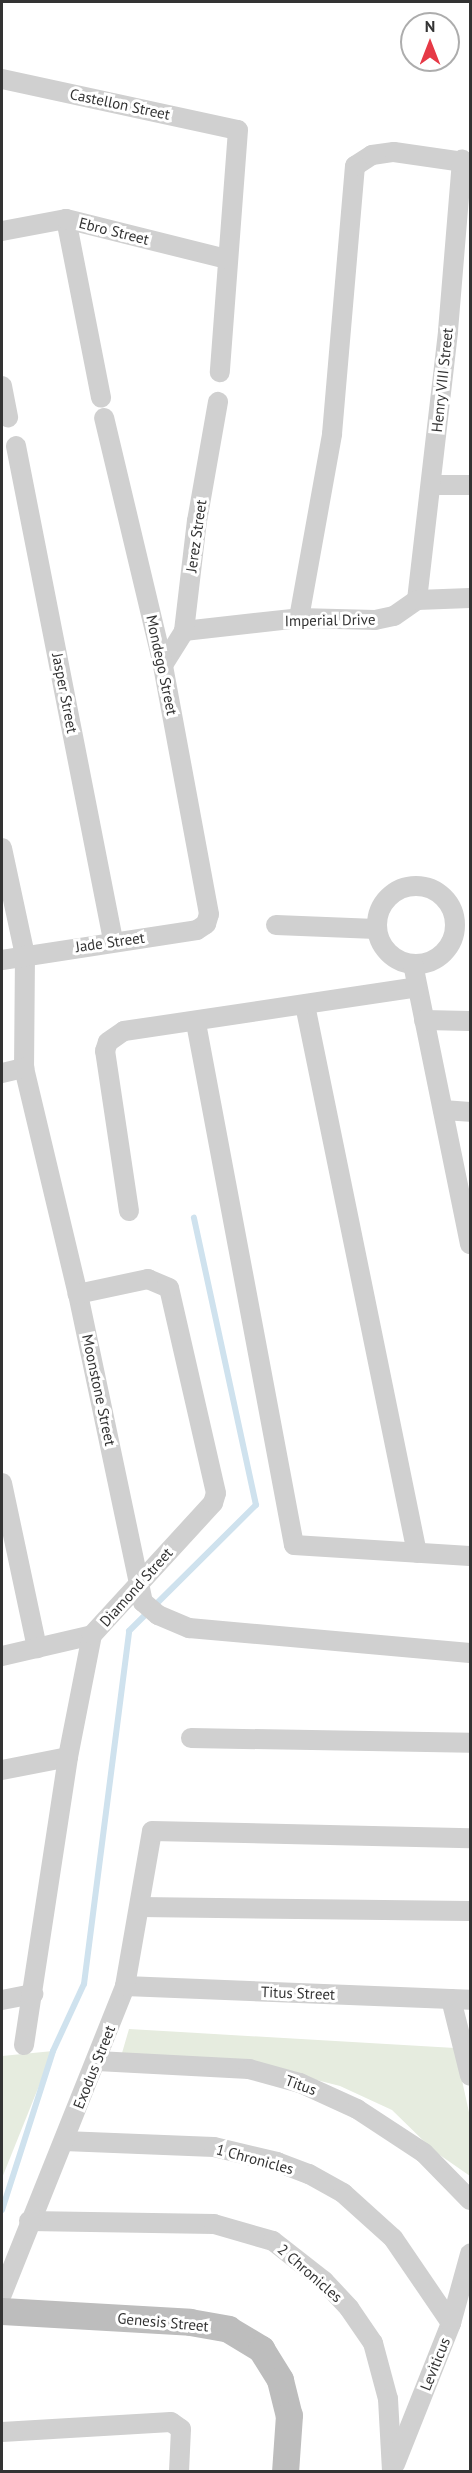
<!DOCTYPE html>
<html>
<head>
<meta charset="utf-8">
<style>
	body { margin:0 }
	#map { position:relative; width:472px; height:2473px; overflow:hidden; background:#fff; font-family:"PT Sans",sans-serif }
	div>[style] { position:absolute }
	.green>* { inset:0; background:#e6ecdf }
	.stream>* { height:6px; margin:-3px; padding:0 3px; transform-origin:3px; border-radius:3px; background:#cfe2ee }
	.street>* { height:20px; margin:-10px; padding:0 10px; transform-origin:10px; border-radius:10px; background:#d0d0d0 }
	.street>.ring { margin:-10px; padding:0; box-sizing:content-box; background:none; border:20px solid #d0d0d0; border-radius:50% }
	.secondary>* { height:27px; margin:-13.5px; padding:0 13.5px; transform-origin:13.5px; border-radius:13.5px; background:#bdbdbd }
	span { translate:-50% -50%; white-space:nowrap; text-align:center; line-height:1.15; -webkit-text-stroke:6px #fff; paint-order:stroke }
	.street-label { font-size:15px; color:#333 }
	.frame { position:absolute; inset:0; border:3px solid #333; pointer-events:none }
	.north { position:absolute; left:400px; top:12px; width:60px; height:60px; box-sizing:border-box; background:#fff; border:2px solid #adadad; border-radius:50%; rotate:0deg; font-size:16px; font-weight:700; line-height:24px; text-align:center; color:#333 }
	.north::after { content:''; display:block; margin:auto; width:21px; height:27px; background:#e63946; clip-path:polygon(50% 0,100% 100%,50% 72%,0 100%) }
</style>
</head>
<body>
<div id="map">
	<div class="green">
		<div style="clip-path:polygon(129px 2029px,455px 2048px,470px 2117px,470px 2176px,434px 2151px,392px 2110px,340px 2086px,250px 2063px,122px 2053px)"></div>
		<div style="clip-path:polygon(53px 2051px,2px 2178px,2px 2056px)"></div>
	</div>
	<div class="stream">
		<div style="left:2px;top:2210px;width:167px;rotate:-72.2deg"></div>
		<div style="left:53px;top:2051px;width:74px;rotate:-65.2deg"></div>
		<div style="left:84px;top:1984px;width:356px;rotate:-82.7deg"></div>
		<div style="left:129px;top:1631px;width:179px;rotate:-44.8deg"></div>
		<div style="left:256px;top:1505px;width:294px;rotate:-102.2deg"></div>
	</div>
	<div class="street">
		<div style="left:2px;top:79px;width:241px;rotate:12.2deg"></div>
		<div style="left:238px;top:130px;width:243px;rotate:94.3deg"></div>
		<div style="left:66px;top:219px;width:182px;rotate:78.9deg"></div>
		<div style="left:2px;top:231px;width:65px;rotate:-10.6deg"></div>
		<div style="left:66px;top:219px;width:166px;rotate:14deg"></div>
		<div style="left:2px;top:386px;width:32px;rotate:79deg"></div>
		<div style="left:16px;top:446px;width:503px;rotate:78.89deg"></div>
		<div style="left:431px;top:485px;width:39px"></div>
		<div style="left:417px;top:600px;width:271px;rotate:-83.4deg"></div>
		<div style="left:448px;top:331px;width:172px;rotate:-85.3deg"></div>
		<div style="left:299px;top:618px;width:187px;rotate:-79.8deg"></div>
		<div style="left:332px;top:434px;width:269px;rotate:-85.1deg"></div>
		<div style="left:355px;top:166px;width:20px;rotate:-33deg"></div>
		<div style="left:372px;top:155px;width:22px;rotate:-8deg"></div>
		<div style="left:394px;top:152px;width:77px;rotate:8.2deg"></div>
		<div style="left:184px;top:631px;width:116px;rotate:-6.4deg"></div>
		<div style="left:299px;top:618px;width:76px;rotate:1.5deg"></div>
		<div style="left:375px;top:620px;width:19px;rotate:-12deg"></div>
		<div style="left:394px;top:616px;width:28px;rotate:-35deg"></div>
		<div style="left:417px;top:600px;width:53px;rotate:-2.2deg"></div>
		<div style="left:163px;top:665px;width:40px;rotate:-58deg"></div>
		<div style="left:184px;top:631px;width:111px;rotate:-83.3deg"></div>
		<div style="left:197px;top:521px;width:121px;rotate:-80deg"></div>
		<div style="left:2px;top:848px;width:109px;rotate:77.9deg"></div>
		<div style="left:25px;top:955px;width:113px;rotate:90.5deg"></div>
		<div style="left:24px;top:1068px;width:232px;rotate:76.6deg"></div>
		<div style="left:78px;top:1294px;width:315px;rotate:78.1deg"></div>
		<div style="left:143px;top:1602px;width:20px;rotate:41deg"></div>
		<div style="left:158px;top:1615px;width:34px;rotate:23deg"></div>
		<div style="left:189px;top:1628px;width:282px;rotate:5.1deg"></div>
		<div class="ring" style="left:377px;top:886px;width:58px;height:58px"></div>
		<div style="left:276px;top:925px;width:100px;rotate:2.3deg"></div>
		<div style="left:2px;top:960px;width:197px;rotate:-8.7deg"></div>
		<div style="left:197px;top:930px;width:11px;rotate:-34deg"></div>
		<div style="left:206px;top:924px;width:10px;rotate:-73deg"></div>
		<div style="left:209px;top:914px;width:253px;rotate:-100.5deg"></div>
		<div style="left:163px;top:665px;width:254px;rotate:-103.4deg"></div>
		<div style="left:413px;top:964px;width:286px;rotate:78.5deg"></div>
		<div style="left:305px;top:1005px;width:559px;rotate:78.45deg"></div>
		<div style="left:424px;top:1020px;width:46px;rotate:1.2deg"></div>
		<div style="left:196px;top:1023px;width:531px;rotate:79.37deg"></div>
		<div style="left:294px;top:1545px;width:176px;rotate:3.6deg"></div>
		<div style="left:2px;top:1073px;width:23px;rotate:-13deg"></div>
		<div style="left:443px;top:1110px;width:27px;rotate:4deg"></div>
		<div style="left:129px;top:1211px;width:162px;rotate:-98.5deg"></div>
		<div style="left:105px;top:1051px;width:9px;rotate:-72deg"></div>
		<div style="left:108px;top:1042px;width:19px;rotate:-35deg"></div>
		<div style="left:124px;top:1031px;width:296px;rotate:-8.5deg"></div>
		<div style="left:2px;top:1483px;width:169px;rotate:78deg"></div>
		<div style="left:2px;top:1656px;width:92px;rotate:-13.1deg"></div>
		<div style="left:191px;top:1738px;width:279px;rotate:1deg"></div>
		<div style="left:2px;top:1770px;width:67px;rotate:-11.1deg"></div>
		<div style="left:140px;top:1907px;width:330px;rotate:0.7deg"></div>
		<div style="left:125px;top:1986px;width:345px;rotate:2.3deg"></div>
		<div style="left:451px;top:1999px;width:79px;rotate:76.1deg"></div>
		<div style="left:2px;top:2000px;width:32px;rotate:-11deg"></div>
		<div style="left:24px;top:2045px;width:291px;rotate:-81.3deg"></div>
		<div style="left:68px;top:1757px;width:124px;rotate:-78.9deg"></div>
		<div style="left:92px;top:1635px;width:179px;rotate:-47.5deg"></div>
		<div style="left:213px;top:1503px;width:10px;rotate:-73deg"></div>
		<div style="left:216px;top:1493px;width:210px;rotate:-102.9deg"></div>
		<div style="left:169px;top:1288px;width:23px;rotate:-157deg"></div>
		<div style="left:148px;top:1279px;width:72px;rotate:167.9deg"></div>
		<div style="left:97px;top:2061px;width:152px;rotate:3deg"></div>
		<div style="left:249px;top:2069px;width:53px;rotate:15.4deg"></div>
		<div style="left:300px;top:2083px;width:63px;rotate:24.5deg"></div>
		<div style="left:357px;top:2109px;width:80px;rotate:33.3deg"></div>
		<div style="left:424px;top:2153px;width:66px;rotate:45.6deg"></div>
		<div style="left:64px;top:2141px;width:150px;rotate:2.3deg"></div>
		<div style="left:214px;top:2147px;width:65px;rotate:13.4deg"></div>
		<div style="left:277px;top:2162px;width:34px;rotate:21deg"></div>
		<div style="left:309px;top:2174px;width:39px;rotate:29deg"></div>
		<div style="left:343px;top:2193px;width:67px;rotate:42deg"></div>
		<div style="left:393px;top:2238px;width:103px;rotate:55.7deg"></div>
		<div style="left:29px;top:2221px;width:185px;rotate:0.9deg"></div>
		<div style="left:214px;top:2224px;width:61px;rotate:16.1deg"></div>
		<div style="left:273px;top:2241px;width:65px;rotate:38.1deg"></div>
		<div style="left:324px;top:2281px;width:37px;rotate:47deg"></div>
		<div style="left:349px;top:2308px;width:42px;rotate:55.6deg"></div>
		<div style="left:373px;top:2343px;width:58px;rotate:75deg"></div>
		<div style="left:388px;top:2399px;width:71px;rotate:86.8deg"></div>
		<div style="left:2px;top:2294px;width:332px;rotate:-68.2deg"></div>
		<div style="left:125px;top:1986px;width:157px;rotate:-80.1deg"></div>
		<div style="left:152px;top:1831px;width:318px;rotate:1.3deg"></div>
		<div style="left:2px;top:2432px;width:169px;rotate:-3.4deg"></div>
		<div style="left:171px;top:2422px;width:12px;rotate:35deg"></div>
		<div style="left:181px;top:2429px;width:43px;rotate:92.7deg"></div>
		<div style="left:395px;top:2464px;width:152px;rotate:-68.3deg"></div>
		<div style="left:451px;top:2323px;width:72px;rotate:-74.6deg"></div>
	</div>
	<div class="secondary">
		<div style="left:2px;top:2311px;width:188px;rotate:3.3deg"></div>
		<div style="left:190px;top:2322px;width:39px;rotate:10deg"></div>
		<div style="left:228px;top:2329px;width:39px;rotate:31deg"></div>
		<div style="left:261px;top:2349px;width:36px;rotate:58deg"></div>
		<div style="left:280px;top:2380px;width:36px;rotate:76deg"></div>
		<div style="left:289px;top:2415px;width:57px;rotate:94deg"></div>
	</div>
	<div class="street-label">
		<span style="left:120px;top:104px;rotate:12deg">Castellon Street</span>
		<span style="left:114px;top:231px;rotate:14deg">Ebro Street</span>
		<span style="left:442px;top:380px;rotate:-84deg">Henry VIII Street</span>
		<span style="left:196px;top:536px;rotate:-82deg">Jerez Street</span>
		<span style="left:330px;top:620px;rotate:-1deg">Imperial Drive</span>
		<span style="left:162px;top:665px;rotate:78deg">Mondego Street</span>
		<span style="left:65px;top:693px;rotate:79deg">Jasper Street</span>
		<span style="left:110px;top:942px;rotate:-8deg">Jade Street</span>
		<span style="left:99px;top:1390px;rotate:78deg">Moonstone Street</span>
		<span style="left:136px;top:1587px;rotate:-48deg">Diamond Street</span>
		<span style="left:298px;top:1993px;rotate:2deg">Titus Street</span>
		<span style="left:94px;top:2067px;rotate:-68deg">Exodus Street</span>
		<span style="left:301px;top:2085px;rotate:20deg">Titus</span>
		<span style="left:255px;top:2159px;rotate:15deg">1 Chronicles</span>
		<span style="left:310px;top:2273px;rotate:41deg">2 Chronicles</span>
		<span style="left:163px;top:2322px;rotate:5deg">Genesis Street</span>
		<span style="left:435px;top:2364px;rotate:-68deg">Leviticus</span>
	</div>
	<div class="frame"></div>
	<div class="north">N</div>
</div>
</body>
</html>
